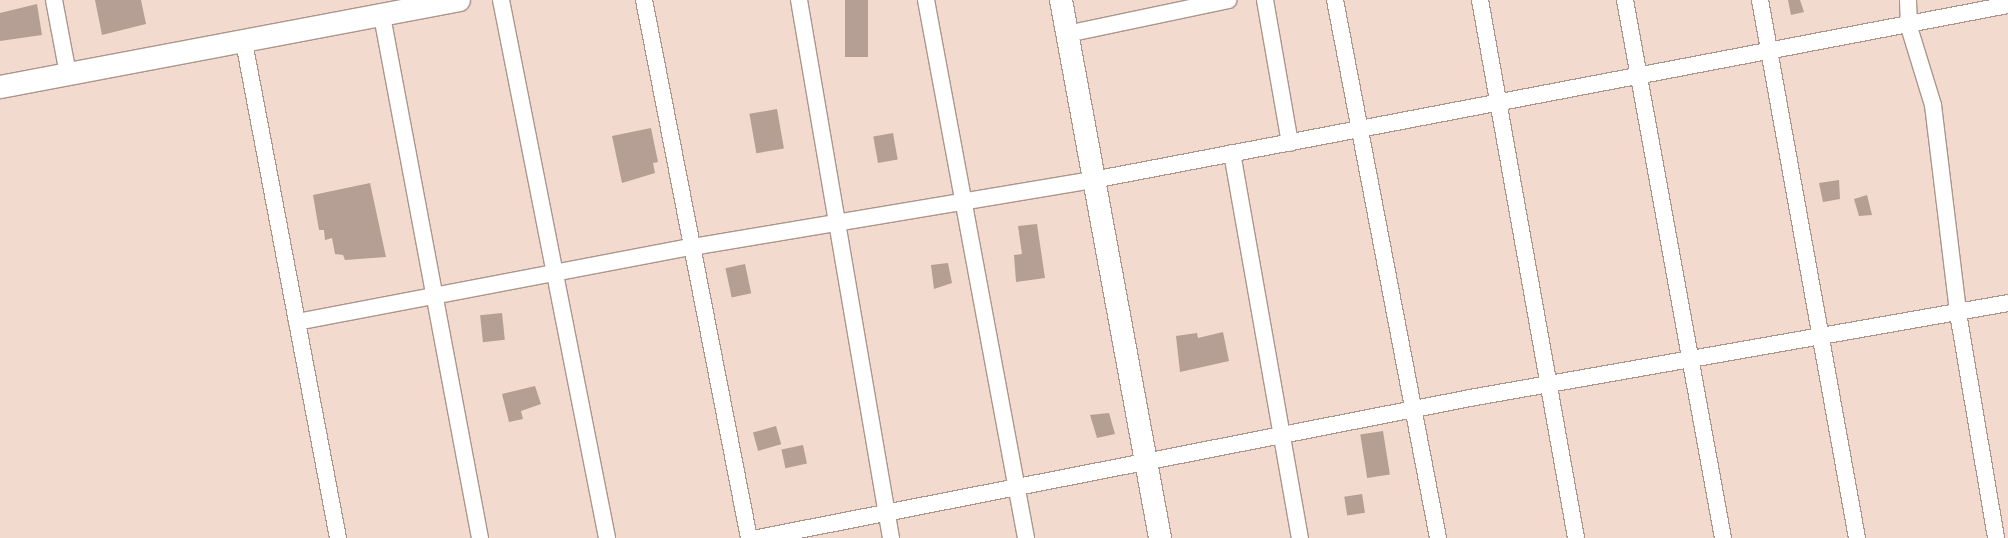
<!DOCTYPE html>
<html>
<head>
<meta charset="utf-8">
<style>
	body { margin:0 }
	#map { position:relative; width:2008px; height:538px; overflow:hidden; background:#f3dacf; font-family:"Asap Condensed",sans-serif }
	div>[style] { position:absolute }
	.building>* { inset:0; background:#b59e93; transform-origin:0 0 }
	.roads { filter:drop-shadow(1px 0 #ac958b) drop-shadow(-1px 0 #ac958b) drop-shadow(0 1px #ac958b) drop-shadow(0 -1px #ac958b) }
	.street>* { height:16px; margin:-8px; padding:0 8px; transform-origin:8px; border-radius:8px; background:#fff }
	.secondary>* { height:22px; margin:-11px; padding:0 11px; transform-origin:11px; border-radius:11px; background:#fff }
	span { translate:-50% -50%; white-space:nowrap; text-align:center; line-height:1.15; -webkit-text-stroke:4.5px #f3dacf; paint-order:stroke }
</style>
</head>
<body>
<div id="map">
	<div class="building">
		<div style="clip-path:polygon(95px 0,141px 0,146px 24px,102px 35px)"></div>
		<div style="left:845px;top:0;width:23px;height:57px"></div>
		<div style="clip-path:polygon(1788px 0,1800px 0,1804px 12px,1791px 15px)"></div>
		<div style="clip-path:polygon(37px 4px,42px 35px,0 41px,0 13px)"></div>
		<div style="left:777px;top:109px;width:40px;height:28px;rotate:80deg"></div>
		<div style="clip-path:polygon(651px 128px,658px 162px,653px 163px,655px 173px,622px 183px,612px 136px)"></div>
		<div style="left:893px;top:133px;width:27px;height:20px;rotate:80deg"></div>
		<div style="clip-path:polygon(1839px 180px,1840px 199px,1823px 202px,1819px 183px)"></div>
		<div style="clip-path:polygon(370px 183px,386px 257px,345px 260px,343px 255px,335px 254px,332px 238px,325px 240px,324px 230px,319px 230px,313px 195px)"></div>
		<div style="clip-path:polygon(1867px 195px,1872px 215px,1859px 216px,1854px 199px)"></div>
		<div style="clip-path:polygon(1037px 224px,1045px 278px,1016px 282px,1014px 255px,1022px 254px,1018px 226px)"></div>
		<div style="clip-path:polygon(948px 263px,952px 283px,934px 289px,931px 265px)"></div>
		<div style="left:745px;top:264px;width:30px;height:20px;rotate:78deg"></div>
		<div style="left:502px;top:313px;width:27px;height:22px;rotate:84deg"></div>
		<div style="clip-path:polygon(1223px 332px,1229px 361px,1180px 372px,1176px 336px,1197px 333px,1198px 338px)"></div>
		<div style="clip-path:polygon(535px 386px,541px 404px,521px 411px,523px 419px,509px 422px,502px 394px)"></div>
		<div style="clip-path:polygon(1109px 413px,1115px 434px,1097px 438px,1090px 415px)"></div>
		<div style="left:776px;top:426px;width:19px;height:24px;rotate:74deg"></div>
		<div style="left:1383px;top:431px;width:44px;height:23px;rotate:81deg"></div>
		<div style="left:803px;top:445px;width:19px;height:22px;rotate:78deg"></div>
		<div style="left:1362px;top:494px;width:19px;height:18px;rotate:81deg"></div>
	</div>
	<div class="roads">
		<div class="street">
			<div style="left:54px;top:0;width:75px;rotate:79.3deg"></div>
			<div style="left:501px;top:0;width:548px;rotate:78.85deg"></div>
			<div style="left:644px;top:0;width:548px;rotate:78.96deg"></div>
			<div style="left:799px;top:0;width:546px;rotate:80.3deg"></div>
			<div style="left:926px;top:0;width:547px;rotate:79.47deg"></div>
			<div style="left:1265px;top:0;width:145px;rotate:80.1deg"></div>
			<div style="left:1335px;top:0;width:548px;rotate:79.16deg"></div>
			<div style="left:1480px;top:0;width:546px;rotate:79.88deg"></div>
			<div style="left:1625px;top:0;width:547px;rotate:79.68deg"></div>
			<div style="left:1760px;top:0;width:547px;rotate:79.78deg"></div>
			<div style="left:1908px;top:0;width:27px;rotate:88deg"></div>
			<div style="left:1909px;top:27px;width:82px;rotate:72.9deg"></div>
			<div style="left:1933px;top:105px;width:209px;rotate:83.1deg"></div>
			<div style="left:1958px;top:313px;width:228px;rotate:80.4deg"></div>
			<div style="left:382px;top:16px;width:531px;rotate:79.37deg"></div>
			<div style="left:1067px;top:34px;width:165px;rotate:-11.9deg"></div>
			<div style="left:244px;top:42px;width:505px;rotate:79.27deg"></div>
			<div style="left:1232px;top:153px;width:391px;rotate:80deg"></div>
			<div style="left:297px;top:322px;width:402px;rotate:-10.8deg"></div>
			<div style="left:692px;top:247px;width:407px;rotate:-9.5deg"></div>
			<div style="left:1093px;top:180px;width:932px;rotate:-10.83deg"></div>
			<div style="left:758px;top:538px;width:726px;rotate:-11.12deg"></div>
			<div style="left:1470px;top:398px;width:546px;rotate:-10.01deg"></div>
		</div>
		<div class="secondary">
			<div style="left:1061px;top:0;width:547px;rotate:79.57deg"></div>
			<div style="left:0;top:87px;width:467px;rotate:-10.7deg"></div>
		</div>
	</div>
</div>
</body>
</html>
